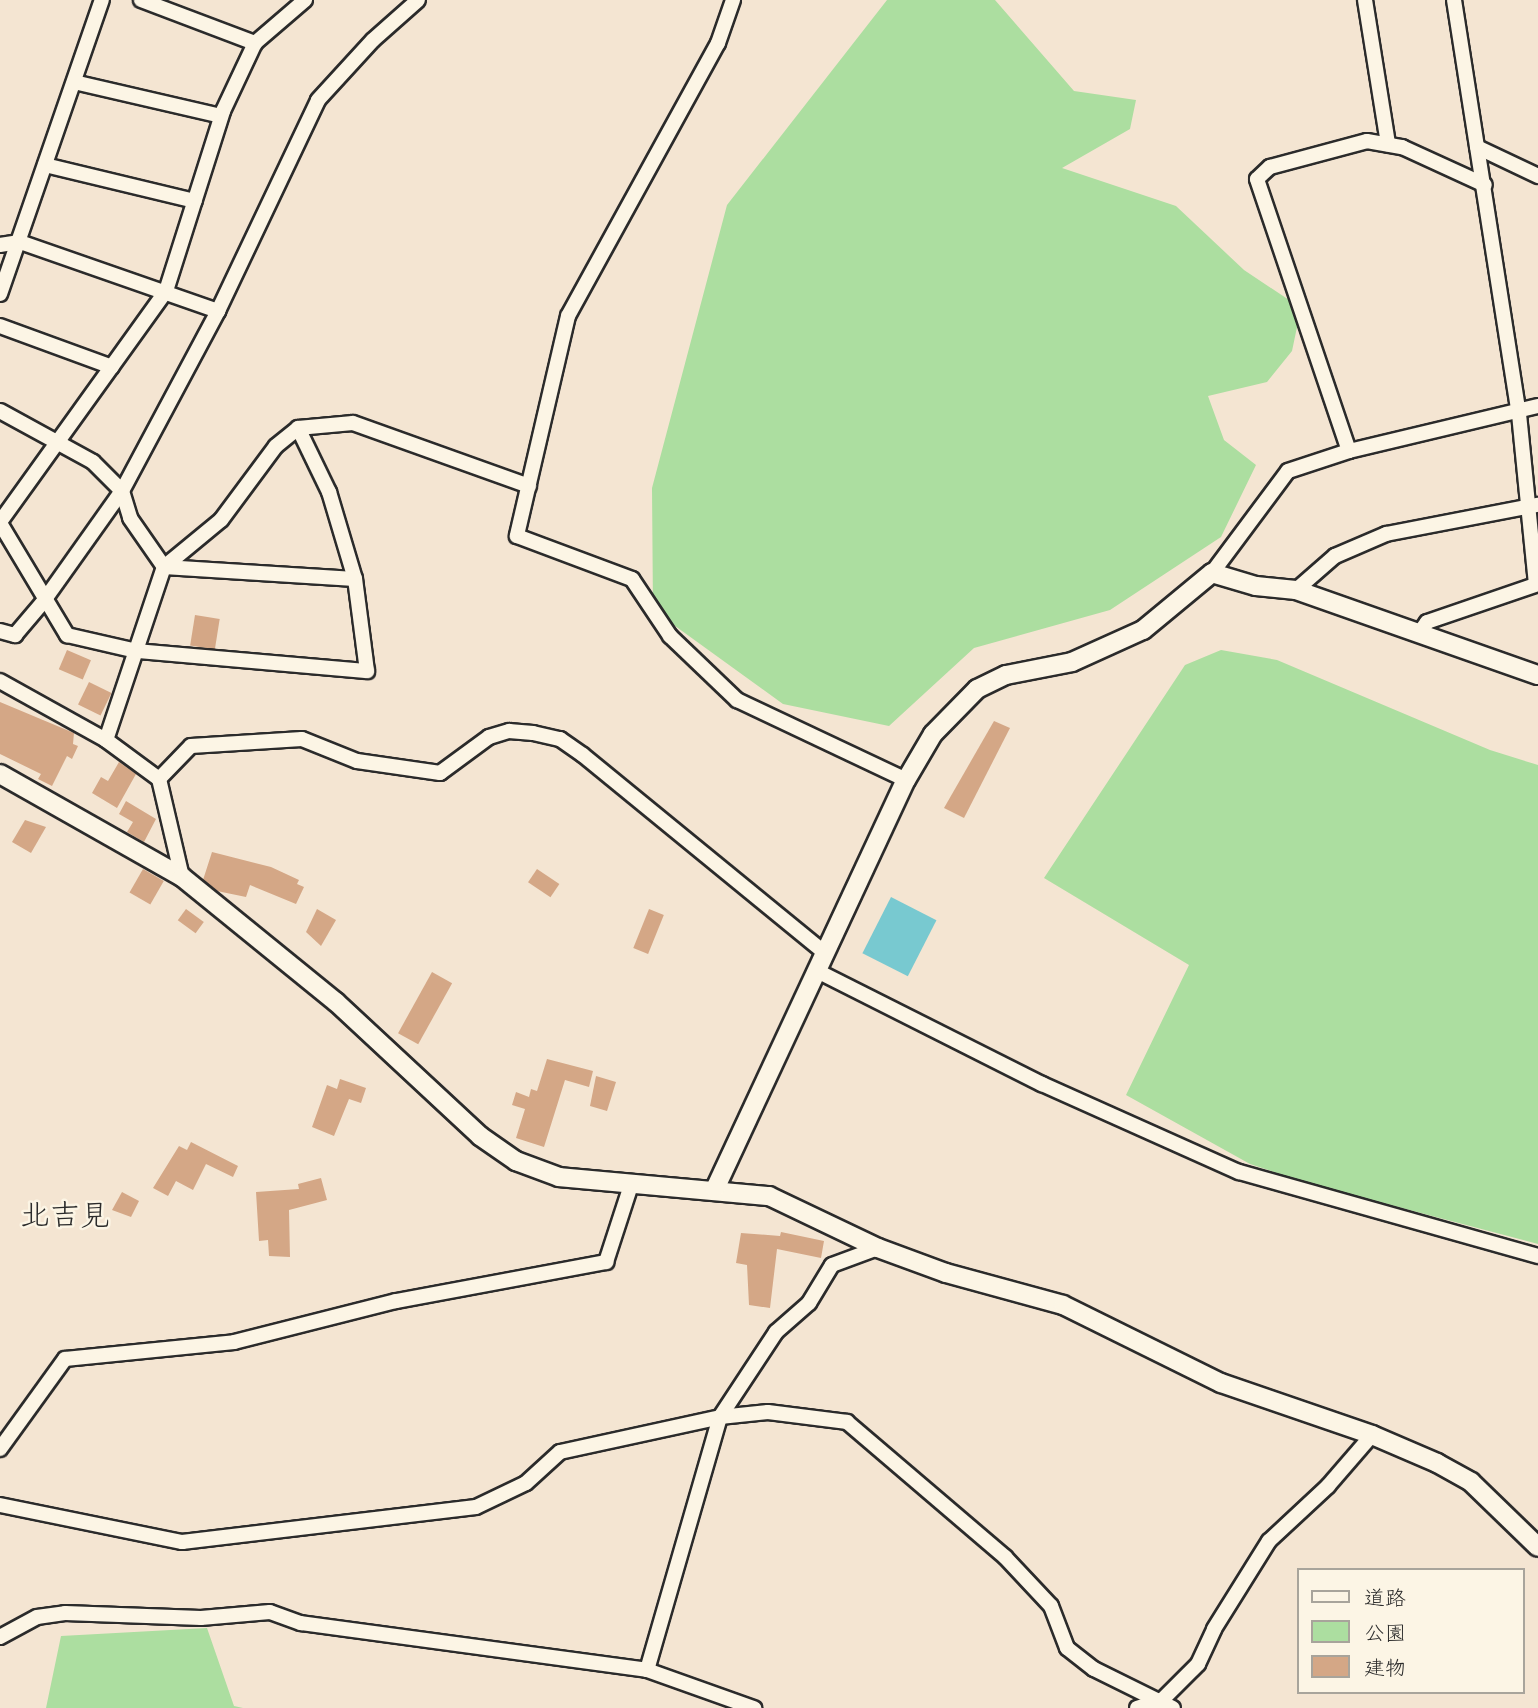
<!DOCTYPE html>
<html>
<head>
<meta charset="utf-8">
<style>
	body { margin:0 }
	#map { position:relative; width:1538px; height:1708px; overflow:hidden; background:#f4e5d2; font-family:"Architects Daughter","Klee One",sans-serif }
	div>[style] { position:absolute }
	.green>* { inset:0; background:#acdea0 }
	.water>* { inset:0; background:#78c9d0; transform-origin:0 0 }
	.building>* { inset:0; background:#d4a786; transform-origin:0 0 }
	.roads { filter:drop-shadow(2px 0 #2b2b2b) drop-shadow(-2px 0 #2b2b2b) drop-shadow(0 2px #2b2b2b) drop-shadow(0 -2px #2b2b2b) }
	.minor>* { height:14px; margin:-7px; padding:0 7px; transform-origin:7px; border-radius:7px; background:#fcf5e5 }
	.tertiary>* { height:18px; margin:-9px; padding:0 9px; transform-origin:9px; border-radius:9px; background:#fcf5e5 }
	span { translate:-50% -50%; white-space:nowrap; text-align:center; line-height:1.15; -webkit-text-stroke:5px #fcf5e5; paint-order:stroke }
	.quarter-label { font-size:30px; color:#2b2b2b }
	.legend { position:absolute; left:1297px; top:1568px; width:228px; height:126px; box-sizing:border-box; background:#fcf5e5; border:2px solid #a8a49b; margin:0; padding:9px 12px; list-style:none; font-size:21px; color:#2b2b2b }
	.legend li { display:flex; align-items:center; gap:14px; height:35px }
	.legend b { width:35px; border:2px solid #a8a49b }
</style>
</head>
<body>
<div id="map">
	<div class="green">
		<div style="clip-path:polygon(887px 0,995px 0,1074px 91px,1136px 100px,1130px 129px,1062px 168px,1176px 206px,1244px 270px,1301px 308px,1292px 351px,1267px 382px,1208px 396px,1224px 440px,1256px 465px,1221px 537px,1110px 610px,974px 648px,889px 726px,783px 704px,653px 610px,652px 488px,727px 205px)"></div>
		<div style="clip-path:polygon(1221px 650px,1277px 660px,1490px 750px,1538px 765px,1538px 1244px,1307px 1183px,1250px 1164px,1126px 1095px,1189px 965px,1044px 878px,1185px 665px)"></div>
		<div style="clip-path:polygon(207px 1628px,234px 1706px,243px 1708px,46px 1708px,61px 1636px)"></div>
	</div>
	<div class="water">
		<div style="left:891px;top:897px;width:51px;height:63px;rotate:27deg"></div>
	</div>
	<div class="building">
		<div style="left:195px;top:615px;width:25px;height:31px;rotate:9deg"></div>
		<div style="left:67px;top:650px;width:26px;height:21px;rotate:23deg"></div>
		<div style="left:89px;top:682px;width:25px;height:25px;rotate:26deg"></div>
		<div style="clip-path:polygon(0 702px,74px 733px,73px 744px,78px 746px,72px 759px,67px 756px,52px 786px,38px 779px,41px 774px,0 754px)"></div>
		<div style="clip-path:polygon(994px 721px,1010px 728px,964px 818px,944px 808px)"></div>
		<div style="clip-path:polygon(119px 762px,136px 774px,117px 808px,92px 793px,101px 777px,108px 781px)"></div>
		<div style="clip-path:polygon(126px 801px,156px 819px,144px 842px,127px 832px,133px 822px,119px 814px)"></div>
		<div style="clip-path:polygon(25px 820px,46px 827px,31px 853px,12px 842px)"></div>
		<div style="clip-path:polygon(212px 852px,271px 867px,299px 880px,297px 884px,304px 887px,296px 904px,250px 885px,246px 897px,217px 891px,203px 880px)"></div>
		<div style="left:143px;top:869px;width:24px;height:27px;rotate:30deg"></div>
		<div style="left:537px;top:869px;width:27px;height:16px;rotate:34deg"></div>
		<div style="left:186px;top:909px;width:22px;height:14px;rotate:36deg"></div>
		<div style="clip-path:polygon(317px 909px,336px 920px,321px 946px,306px 932px)"></div>
		<div style="left:649px;top:909px;width:16px;height:42px;rotate:22deg"></div>
		<div style="left:432px;top:972px;width:23px;height:70px;rotate:29deg"></div>
		<div style="clip-path:polygon(547px 1059px,593px 1071px,589px 1087px,565px 1080px,544px 1147px,516px 1138px,525px 1109px,512px 1105px,516px 1092px,529px 1097px,531px 1089px,537px 1091px)"></div>
		<div style="clip-path:polygon(596px 1076px,616px 1082px,607px 1111px,590px 1106px)"></div>
		<div style="clip-path:polygon(340px 1079px,366px 1088px,361px 1103px,349px 1099px,334px 1136px,312px 1127px,327px 1085px,337px 1089px)"></div>
		<div style="clip-path:polygon(191px 1142px,238px 1166px,233px 1177px,206px 1164px,193px 1190px,176px 1181px,168px 1196px,153px 1188px,179px 1146px,187px 1150px)"></div>
		<div style="clip-path:polygon(321px 1178px,327px 1200px,289px 1210px,290px 1257px,269px 1256px,268px 1240px,259px 1241px,256px 1192px,299px 1189px,298px 1184px)"></div>
		<div style="clip-path:polygon(122px 1192px,139px 1201px,131px 1217px,112px 1210px)"></div>
		<div style="clip-path:polygon(781px 1232px,824px 1241px,821px 1258px,777px 1249px,770px 1308px,749px 1305px,747px 1265px,736px 1263px,741px 1233px,780px 1236px)"></div>
	</div>
	<div class="roads">
		<div class="minor">
			<div style="left:141px;top:0;width:122px;rotate:20.7deg"></div>
			<div style="left:733px;top:0;width:46px;rotate:109.2deg"></div>
			<div style="left:718px;top:43px;width:311px;rotate:118.8deg"></div>
			<div style="left:568px;top:316px;width:226px;rotate:103.1deg"></div>
			<div style="left:517px;top:536px;width:123px;rotate:20.5deg"></div>
			<div style="left:632px;top:579px;width:69px;rotate:56.3deg"></div>
			<div style="left:670px;top:636px;width:93px;rotate:43.7deg"></div>
			<div style="left:737px;top:700px;width:187px;rotate:25.3deg"></div>
			<div style="left:1365px;top:0;width:146px;rotate:80.9deg"></div>
			<div style="left:1454px;top:0;width:419px;rotate:81.1deg"></div>
			<div style="left:1519px;top:414px;width:171px;rotate:84.3deg"></div>
			<div style="left:74px;top:82px;width:151px;rotate:13deg"></div>
			<div style="left:1477px;top:147px;width:68px;rotate:25.4deg"></div>
			<div style="left:45px;top:165px;width:154px;rotate:13.5deg"></div>
			<div style="left:0;top:245px;width:20px;rotate:-9deg"></div>
			<div style="left:20px;top:242px;width:210px;rotate:19.2deg"></div>
			<div style="left:0;top:294px;width:311px;rotate:-70.9deg"></div>
			<div style="left:0;top:326px;width:119px;rotate:20.1deg"></div>
			<div style="left:0;top:411px;width:106px;rotate:28.7deg"></div>
			<div style="left:93px;top:462px;width:41px;rotate:45deg"></div>
			<div style="left:122px;top:491px;width:28px;rotate:73deg"></div>
			<div style="left:130px;top:518px;width:60px;rotate:55.2deg"></div>
			<div style="left:164px;top:567px;width:191px;rotate:3.6deg"></div>
			<div style="left:355px;top:579px;width:91px;rotate:-106.6deg"></div>
			<div style="left:329px;top:492px;width:71px;rotate:-115.8deg"></div>
			<div style="left:1349px;top:451px;width:287px;rotate:-108.7deg"></div>
			<div style="left:1257px;top:179px;width:18px;rotate:-43deg"></div>
			<div style="left:1270px;top:167px;width:100px;rotate:-15deg"></div>
			<div style="left:1367px;top:141px;width:36px;rotate:10deg"></div>
			<div style="left:1402px;top:147px;width:91px;rotate:24.6deg"></div>
			<div style="left:0;top:522px;width:284px;rotate:-54.3deg"></div>
			<div style="left:166px;top:291px;width:189px;rotate:-72.4deg"></div>
			<div style="left:223px;top:111px;width:75px;rotate:-64.8deg"></div>
			<div style="left:255px;top:43px;width:66px;rotate:-40.7deg"></div>
			<div style="left:0;top:523px;width:131px;rotate:59.1deg"></div>
			<div style="left:67px;top:635px;width:72px;rotate:12.9deg"></div>
			<div style="left:137px;top:651px;width:231px;rotate:5deg"></div>
			<div style="left:367px;top:671px;width:93px;rotate:-97.4deg"></div>
			<div style="left:1212px;top:573px;width:127px;rotate:-53.3deg"></div>
			<div style="left:1288px;top:471px;width:64px;rotate:-18.2deg"></div>
			<div style="left:1349px;top:451px;width:194px;rotate:-13.4deg"></div>
			<div style="left:1296px;top:590px;width:52px;rotate:-41.1deg"></div>
			<div style="left:1335px;top:556px;width:56px;rotate:-23.3deg"></div>
			<div style="left:1386px;top:534px;width:154px;rotate:-10.9deg"></div>
			<div style="left:0;top:631px;width:16px;rotate:15deg"></div>
			<div style="left:15px;top:635px;width:43px;rotate:-49.7deg"></div>
			<div style="left:43px;top:602px;width:136px;rotate:-54.6deg"></div>
			<div style="left:122px;top:491px;width:204px;rotate:-61.9deg"></div>
			<div style="left:218px;top:311px;width:233px;rotate:-64.6deg"></div>
			<div style="left:318px;top:100px;width:81px;rotate:-47.5deg"></div>
			<div style="left:373px;top:40px;width:60px;rotate:-41.6deg"></div>
			<div style="left:1420px;top:632px;width:12px;rotate:-55deg"></div>
			<div style="left:1427px;top:622px;width:117px;rotate:-18.9deg"></div>
			<div style="left:0;top:681px;width:121px;rotate:29.1deg"></div>
			<div style="left:106px;top:740px;width:182px;rotate:-71.5deg"></div>
			<div style="left:164px;top:567px;width:74px;rotate:-39.5deg"></div>
			<div style="left:221px;top:520px;width:92px;rotate:-53.4deg"></div>
			<div style="left:276px;top:446px;width:28px;rotate:-39deg"></div>
			<div style="left:298px;top:428px;width:55px;rotate:-5.2deg"></div>
			<div style="left:353px;top:423px;width:187px;rotate:19.7deg"></div>
			<div style="left:106px;top:740px;width:66px;rotate:36.3deg"></div>
			<div style="left:182px;top:877px;width:101px;rotate:-103.2deg"></div>
			<div style="left:159px;top:779px;width:46px;rotate:-45.9deg"></div>
			<div style="left:191px;top:746px;width:111px;rotate:-3.6deg"></div>
			<div style="left:302px;top:739px;width:59px;rotate:21.8deg"></div>
			<div style="left:357px;top:761px;width:84px;rotate:8.2deg"></div>
			<div style="left:440px;top:773px;width:61px;rotate:-36.3deg"></div>
			<div style="left:489px;top:737px;width:21px;rotate:-17deg"></div>
			<div style="left:509px;top:731px;width:24px;rotate:5deg"></div>
			<div style="left:533px;top:733px;width:28px;rotate:13deg"></div>
			<div style="left:560px;top:739px;width:28px;rotate:35deg"></div>
			<div style="left:583px;top:755px;width:313px;rotate:39.3deg"></div>
			<div style="left:817px;top:971px;width:252px;rotate:26.7deg"></div>
			<div style="left:1042px;top:1084px;width:216px;rotate:24.1deg"></div>
			<div style="left:1239px;top:1172px;width:311px;rotate:15.7deg"></div>
			<div style="left:0;top:1449px;width:111px;rotate:-54.2deg"></div>
			<div style="left:65px;top:1359px;width:170px;rotate:-5.7deg"></div>
			<div style="left:234px;top:1342px;width:167px;rotate:-14.2deg"></div>
			<div style="left:396px;top:1301px;width:214px;rotate:-10.5deg"></div>
			<div style="left:606px;top:1262px;width:81px;rotate:-72deg"></div>
			<div style="left:0;top:1505px;width:186px;rotate:11.5deg"></div>
			<div style="left:182px;top:1542px;width:296px;rotate:-6.8deg"></div>
			<div style="left:476px;top:1507px;width:55px;rotate:-25.6deg"></div>
			<div style="left:526px;top:1483px;width:46px;rotate:-42.4deg"></div>
			<div style="left:560px;top:1452px;width:164px;rotate:-12.3deg"></div>
			<div style="left:720px;top:1417px;width:48px;rotate:-5.9deg"></div>
			<div style="left:768px;top:1412px;width:80px;rotate:7.2deg"></div>
			<div style="left:847px;top:1422px;width:208px;rotate:40.5deg"></div>
			<div style="left:1005px;top:1557px;width:67px;rotate:46.8deg"></div>
			<div style="left:1051px;top:1606px;width:45px;rotate:69.1deg"></div>
			<div style="left:1067px;top:1648px;width:34px;rotate:38deg"></div>
			<div style="left:1094px;top:1669px;width:88px;rotate:26.3deg"></div>
			<div style="left:0;top:1637px;width:42px;rotate:-28.4deg"></div>
			<div style="left:37px;top:1617px;width:28px;rotate:-8deg"></div>
			<div style="left:65px;top:1613px;width:136px;rotate:2.1deg"></div>
			<div style="left:201px;top:1618px;width:69px;rotate:-5deg"></div>
			<div style="left:270px;top:1612px;width:33px;rotate:20deg"></div>
			<div style="left:301px;top:1623px;width:349px;rotate:7.7deg"></div>
			<div style="left:647px;top:1670px;width:114px;rotate:19.6deg"></div>
			<div style="left:647px;top:1670px;width:263px;rotate:-73.9deg"></div>
			<div style="left:720px;top:1417px;width:102px;rotate:-56.6deg"></div>
			<div style="left:776px;top:1332px;width:44px;rotate:-41.3deg"></div>
			<div style="left:809px;top:1303px;width:44px;rotate:-58.8deg"></div>
			<div style="left:832px;top:1265px;width:49px;rotate:-20.3deg"></div>
			<div style="left:1137px;top:1708px;width:26px;rotate:-18deg"></div>
			<div style="left:1162px;top:1700px;width:51px;rotate:-45deg"></div>
			<div style="left:1198px;top:1664px;width:38px;rotate:-65deg"></div>
			<div style="left:1214px;top:1629px;width:104px;rotate:-58deg"></div>
			<div style="left:1269px;top:1541px;width:81px;rotate:-43deg"></div>
			<div style="left:1328px;top:1486px;width:67px;rotate:-49.2deg"></div>
		</div>
		<div class="tertiary">
			<div style="left:0;top:774px;width:209px;rotate:29.5deg"></div>
			<div style="left:182px;top:877px;width:198px;rotate:39.1deg"></div>
			<div style="left:336px;top:1002px;width:197px;rotate:42.9deg"></div>
			<div style="left:480px;top:1136px;width:44px;rotate:34.8deg"></div>
			<div style="left:516px;top:1161px;width:46px;rotate:20.4deg"></div>
			<div style="left:559px;top:1177px;width:211px;rotate:5.2deg"></div>
			<div style="left:769px;top:1196px;width:121px;rotate:25.5deg"></div>
			<div style="left:878px;top:1248px;width:72px;rotate:20.2deg"></div>
			<div style="left:946px;top:1273px;width:121px;rotate:15.3deg"></div>
			<div style="left:1063px;top:1305px;width:176px;rotate:26.3deg"></div>
			<div style="left:1221px;top:1383px;width:160px;rotate:19deg"></div>
			<div style="left:1372px;top:1435px;width:71px;rotate:23.3deg"></div>
			<div style="left:1437px;top:1463px;width:39px;rotate:29deg"></div>
			<div style="left:1471px;top:1482px;width:93px;rotate:44.1deg"></div>
			<div style="left:715px;top:1189px;width:451px;rotate:-65deg"></div>
			<div style="left:906px;top:780px;width:53px;rotate:-59.6deg"></div>
			<div style="left:933px;top:734px;width:63px;rotate:-45.6deg"></div>
			<div style="left:977px;top:689px;width:32px;rotate:-26deg"></div>
			<div style="left:1006px;top:675px;width:67px;rotate:-11.1deg"></div>
			<div style="left:1072px;top:662px;width:78px;rotate:-24.3deg"></div>
			<div style="left:1143px;top:630px;width:89px;rotate:-39.6deg"></div>
			<div style="left:1212px;top:573px;width:46px;rotate:16.5deg"></div>
			<div style="left:1256px;top:586px;width:40px;rotate:5.7deg"></div>
			<div style="left:1296px;top:590px;width:256px;rotate:19.4deg"></div>
		</div>
	</div>
	<div class="quarter-label">
		<span style="left:65px;top:1216px">北吉見</span>
	</div>
	<ul class="legend">
	<li><b style="height:9px;background:#fcf5e5"></b>道路</li>
	<li><b style="height:19px;background:#acdea0"></b>公園</li>
	<li><b style="height:19px;background:#d4a786"></b>建物</li>
	</ul>
</div>
</body>
</html>
